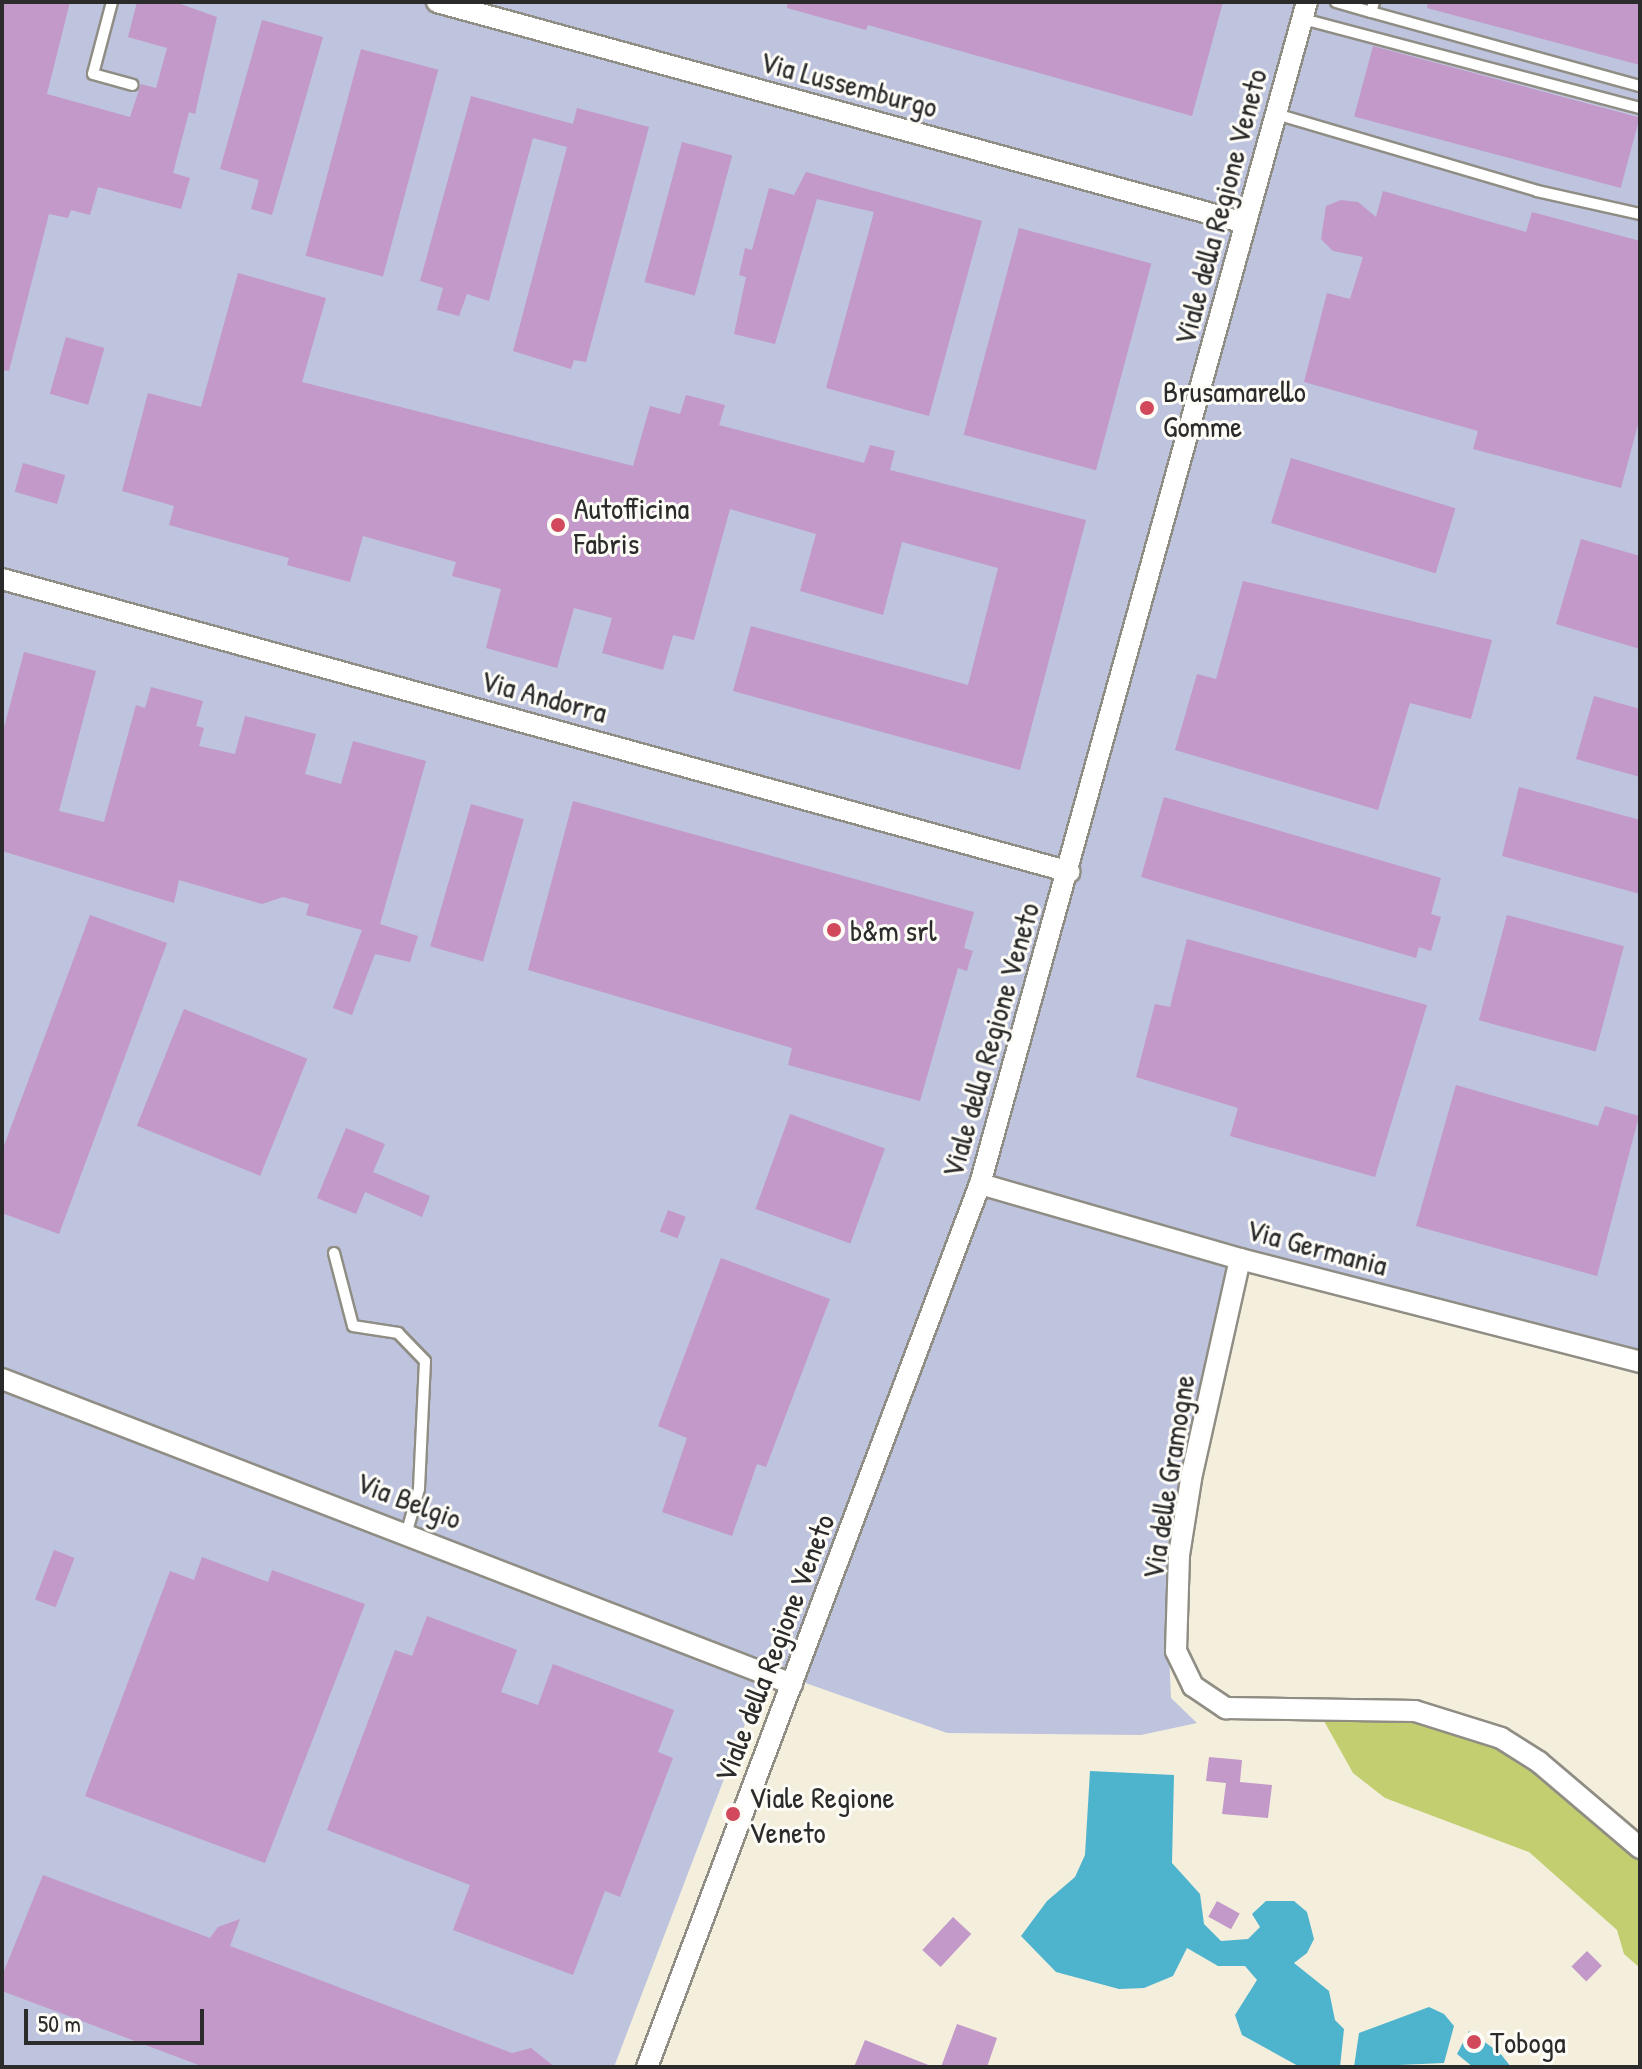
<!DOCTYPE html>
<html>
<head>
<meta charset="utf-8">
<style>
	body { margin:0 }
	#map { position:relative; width:1642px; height:2069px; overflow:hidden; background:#f4efdd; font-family:"Patrick Hand",sans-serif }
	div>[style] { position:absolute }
	.industrial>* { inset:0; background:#bec3de }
	.green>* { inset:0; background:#c2ce70 }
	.water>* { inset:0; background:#4eb3cd }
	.building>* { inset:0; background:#c299c8; transform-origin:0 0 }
	.roads { filter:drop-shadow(2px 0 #908d84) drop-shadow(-2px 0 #908d84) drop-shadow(0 2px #908d84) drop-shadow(0 -2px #908d84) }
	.lane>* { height:10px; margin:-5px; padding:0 5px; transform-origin:5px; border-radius:5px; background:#fff }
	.street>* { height:20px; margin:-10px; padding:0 10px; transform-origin:10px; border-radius:10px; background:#fff }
	.dots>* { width:22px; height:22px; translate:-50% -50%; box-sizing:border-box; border:4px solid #fdfcf7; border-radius:50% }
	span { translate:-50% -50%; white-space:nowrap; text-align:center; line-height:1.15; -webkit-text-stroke:6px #fdfcf7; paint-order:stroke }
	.street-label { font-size:30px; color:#2b2b2b }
	.poi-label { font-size:30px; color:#2b2b2b }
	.left { translate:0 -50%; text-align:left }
	.frame { position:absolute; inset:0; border:4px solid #2b2b2b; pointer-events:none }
	.scale { position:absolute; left:24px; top:2009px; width:180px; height:36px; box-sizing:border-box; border:4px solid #2b2b2b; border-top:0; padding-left:10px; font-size:24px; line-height:28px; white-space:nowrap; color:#2b2b2b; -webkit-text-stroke:6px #fdfcf7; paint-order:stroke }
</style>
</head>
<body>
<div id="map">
	<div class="industrial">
		<div style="clip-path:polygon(2px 2px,1640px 2px,1640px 1375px,1239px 1267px,1169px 1653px,1171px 1698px,1197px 1723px,1141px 1735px,947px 1733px,766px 1669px,614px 2067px,2px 2067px)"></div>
	</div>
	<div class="green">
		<div style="clip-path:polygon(1324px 1721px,1416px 1723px,1496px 1745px,1585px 1787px,1640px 1846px,1640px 1968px,1624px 1954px,1617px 1930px,1529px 1852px,1385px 1798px,1353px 1773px)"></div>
	</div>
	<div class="water">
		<div style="clip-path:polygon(1090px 1771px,1174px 1775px,1172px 1863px,1200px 1894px,1204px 1924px,1221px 1941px,1248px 1939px,1260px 1927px,1252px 1914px,1266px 1901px,1294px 1901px,1307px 1912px,1314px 1939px,1307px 1953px,1294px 1963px,1329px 1991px,1335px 2020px,1344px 2029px,1340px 2067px,1300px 2067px,1242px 2035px,1235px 2015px,1257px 1980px,1245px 1966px,1218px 1966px,1187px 1948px,1173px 1976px,1144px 1988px,1119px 1989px,1056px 1972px,1021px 1936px,1047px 1901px,1075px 1877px,1085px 1855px)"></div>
		<div style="clip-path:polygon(1429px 2007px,1444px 2014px,1454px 2026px,1444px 2063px,1354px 2067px,1359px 2033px)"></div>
		<div style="clip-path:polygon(1469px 2031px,1500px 2053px,1511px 2067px,1473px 2067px,1457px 2054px)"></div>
	</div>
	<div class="building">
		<div style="clip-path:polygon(2px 2px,70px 2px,47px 94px,130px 117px,141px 84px,156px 88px,167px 48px,128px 37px,137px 2px,175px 2px,217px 17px,195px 114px,189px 112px,173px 173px,190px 178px,181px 209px,98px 187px,90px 215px,71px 210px,68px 218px,49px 214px,9px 371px,2px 370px)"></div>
		<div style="clip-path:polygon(787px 2px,1223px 2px,1192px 116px,868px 25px,866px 30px,787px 8px)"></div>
		<div style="clip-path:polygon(1428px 2px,1640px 2px,1640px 65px,1427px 8px)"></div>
		<div style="clip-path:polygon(262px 20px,323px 37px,272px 215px,251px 209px,259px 180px,220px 169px)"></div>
		<div style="left:1373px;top:46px;width:276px;height:73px;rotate:15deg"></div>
		<div style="left:361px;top:49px;width:80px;height:214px;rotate:15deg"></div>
		<div style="clip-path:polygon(471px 96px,573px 124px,577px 108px,649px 127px,586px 362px,574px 360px,571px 369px,513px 351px,567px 147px,533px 138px,489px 301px,467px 294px,459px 316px,437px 310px,443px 288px,420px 281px)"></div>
		<div style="left:682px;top:142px;width:52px;height:145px;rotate:15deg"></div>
		<div style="clip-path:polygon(806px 172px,982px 221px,929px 416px,826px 388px,874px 212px,817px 199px,775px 344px,734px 334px,746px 277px,739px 275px,745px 248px,752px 250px,769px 188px,794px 195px)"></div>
		<div style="clip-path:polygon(1383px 191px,1526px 232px,1532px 212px,1640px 241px,1640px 417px,1621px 488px,1473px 449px,1478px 431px,1304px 382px,1327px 293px,1350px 299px,1363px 257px,1333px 251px,1321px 239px,1326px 206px,1341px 200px,1358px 202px,1376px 217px)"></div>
		<div style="left:1019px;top:228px;width:137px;height:214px;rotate:15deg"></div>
		<div style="clip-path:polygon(238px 273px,326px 298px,302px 382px,633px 466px,650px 406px,680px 414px,686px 395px,725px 405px,719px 425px,864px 463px,870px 445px,895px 451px,890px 470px,1086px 520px,1020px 770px,733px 691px,751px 626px,968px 685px,998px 568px,902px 542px,883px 615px,800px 591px,816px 534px,730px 509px,694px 640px,673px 635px,663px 670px,602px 653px,612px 618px,574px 608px,557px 668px,486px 648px,501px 589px,452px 576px,456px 562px,363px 536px,350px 582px,287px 565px,289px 558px,169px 525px,174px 506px,122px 491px,148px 393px,201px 407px)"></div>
		<div style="left:66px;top:337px;width:40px;height:59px;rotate:16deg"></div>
		<div style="left:1291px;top:458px;width:172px;height:68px;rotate:17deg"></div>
		<div style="left:23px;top:463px;width:44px;height:30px;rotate:16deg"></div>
		<div style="clip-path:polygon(1581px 539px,1640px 556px,1640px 649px,1556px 624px)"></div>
		<div style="clip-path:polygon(1243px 581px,1492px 640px,1471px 719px,1410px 703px,1378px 810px,1175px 750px,1197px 674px,1216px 679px)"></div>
		<div style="clip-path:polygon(24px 652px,96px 671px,59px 811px,104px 822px,136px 705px,145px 708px,151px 687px,203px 701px,196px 726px,204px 728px,199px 746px,235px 754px,245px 716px,316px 734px,305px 774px,341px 784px,353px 741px,426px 761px,380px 924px,418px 936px,410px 962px,375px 954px,352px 1015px,333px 1008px,362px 930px,306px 915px,309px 904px,283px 897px,262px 904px,179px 880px,174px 903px,2px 851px,2px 735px)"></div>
		<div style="clip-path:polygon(1594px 696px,1640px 709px,1640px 777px,1576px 759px)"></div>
		<div style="clip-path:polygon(1519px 787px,1640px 820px,1640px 894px,1502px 856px)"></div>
		<div style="clip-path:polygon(1164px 797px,1441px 878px,1431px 914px,1441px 917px,1431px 951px,1419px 947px,1416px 958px,1141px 877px)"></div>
		<div style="clip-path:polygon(573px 801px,974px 912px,964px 948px,973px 951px,970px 960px,967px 971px,958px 968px,920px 1101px,788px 1065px,792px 1048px,528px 970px)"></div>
		<div style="left:471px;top:804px;width:55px;height:148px;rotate:16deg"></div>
		<div style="clip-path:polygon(90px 915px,167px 943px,59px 1234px,2px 1213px,2px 1151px)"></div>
		<div style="left:1507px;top:915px;width:121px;height:109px;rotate:15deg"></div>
		<div style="clip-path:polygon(1187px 939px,1427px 1005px,1375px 1177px,1230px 1136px,1238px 1108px,1136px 1077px,1155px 1004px,1170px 1007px)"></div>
		<div style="left:184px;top:1009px;width:133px;height:126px;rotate:22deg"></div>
		<div style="clip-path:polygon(1456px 1085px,1598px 1126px,1605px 1106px,1639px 1116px,1597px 1276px,1416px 1226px)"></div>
		<div style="left:790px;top:1114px;width:101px;height:101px;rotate:20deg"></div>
		<div style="clip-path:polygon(346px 1128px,385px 1144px,373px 1172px,430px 1196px,422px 1217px,365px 1192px,356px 1214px,317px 1198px)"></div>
		<div style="left:668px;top:1210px;width:19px;height:23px;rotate:21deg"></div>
		<div style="clip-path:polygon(721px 1258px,830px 1299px,766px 1467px,757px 1464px,732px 1536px,662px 1512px,687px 1438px,658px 1426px)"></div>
		<div style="left:54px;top:1550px;width:22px;height:53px;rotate:21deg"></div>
		<div style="clip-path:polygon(202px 1557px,268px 1582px,272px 1570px,365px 1604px,265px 1863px,85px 1796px,170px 1571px,194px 1580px)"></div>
		<div style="clip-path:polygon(427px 1616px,517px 1650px,501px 1692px,538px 1705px,553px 1664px,674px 1710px,658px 1752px,673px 1758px,620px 1897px,605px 1891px,573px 1975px,453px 1930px,470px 1885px,327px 1830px,395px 1650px,412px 1656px)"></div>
		<div style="clip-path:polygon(1209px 1757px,1242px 1760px,1240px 1782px,1272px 1785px,1268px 1818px,1222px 1814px,1226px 1783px,1206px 1781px)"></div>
		<div style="clip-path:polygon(43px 1875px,210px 1938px,218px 1927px,240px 1919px,230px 1946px,512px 2053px,531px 2048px,555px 2067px,204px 2067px,2px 1991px,2px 1976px)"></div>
		<div style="left:1217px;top:1901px;width:26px;height:18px;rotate:29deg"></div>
		<div style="left:953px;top:1917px;width:25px;height:45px;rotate:43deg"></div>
		<div style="left:1587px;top:1951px;width:21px;height:22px;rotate:45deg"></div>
		<div style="clip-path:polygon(957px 2024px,997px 2038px,987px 2067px,941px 2067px)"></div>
		<div style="clip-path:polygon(865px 2040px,931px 2066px,930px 2067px,854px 2067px)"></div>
	</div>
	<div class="roads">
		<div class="lane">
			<div style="left:112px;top:2px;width:74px;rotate:104.8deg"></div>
			<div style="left:93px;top:74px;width:41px;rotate:15.4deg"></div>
			<div style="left:1336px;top:2px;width:36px;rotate:16deg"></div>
			<div style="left:1374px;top:2px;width:10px;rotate:107deg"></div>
			<div style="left:1371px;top:12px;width:279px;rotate:15.4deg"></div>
			<div style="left:1303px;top:19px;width:349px;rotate:14.8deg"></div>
			<div style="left:1276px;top:114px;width:272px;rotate:16.4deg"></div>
			<div style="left:1537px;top:191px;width:106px;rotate:12.6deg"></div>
			<div style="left:334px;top:1253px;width:75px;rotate:75.4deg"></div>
			<div style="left:353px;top:1326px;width:46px;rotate:8.8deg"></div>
			<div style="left:398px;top:1333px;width:39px;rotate:46deg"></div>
			<div style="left:425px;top:1361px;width:128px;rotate:92.7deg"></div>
			<div style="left:419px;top:1489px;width:44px;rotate:105.9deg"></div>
		</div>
		<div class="street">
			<div style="left:437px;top:2px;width:838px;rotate:15.3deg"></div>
			<div style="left:2px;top:579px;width:1107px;rotate:15.34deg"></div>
			<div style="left:980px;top:1184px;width:271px;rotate:16.1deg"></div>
			<div style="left:1240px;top:1259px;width:413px;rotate:14.4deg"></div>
			<div style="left:1240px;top:1259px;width:219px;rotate:102.6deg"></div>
			<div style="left:1192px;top:1473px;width:83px;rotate:99deg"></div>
			<div style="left:1179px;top:1555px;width:96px;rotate:91.8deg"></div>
			<div style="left:1176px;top:1651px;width:39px;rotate:64deg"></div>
			<div style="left:1193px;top:1686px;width:40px;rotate:34deg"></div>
			<div style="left:1226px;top:1708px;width:189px;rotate:0.9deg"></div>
			<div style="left:1415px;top:1711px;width:90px;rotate:17.4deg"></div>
			<div style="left:1501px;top:1738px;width:45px;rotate:32.3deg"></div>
			<div style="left:1539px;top:1762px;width:133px;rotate:40.4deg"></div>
			<div style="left:2px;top:1379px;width:847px;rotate:21.11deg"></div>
			<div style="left:647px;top:2067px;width:944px;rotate:-69.34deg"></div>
			<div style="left:980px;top:1184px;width:1226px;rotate:-74.54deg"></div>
		</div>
	</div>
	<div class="dots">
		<div style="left:1147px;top:408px;background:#d1495b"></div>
		<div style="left:558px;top:525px;background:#d1495b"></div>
		<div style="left:834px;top:930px;background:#d1495b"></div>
		<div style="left:733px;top:1814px;background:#d1495b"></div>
		<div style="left:1474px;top:2042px;background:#d1495b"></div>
	</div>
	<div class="street-label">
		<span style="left:849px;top:84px;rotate:15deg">Via Lussemburgo</span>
		<span style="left:1220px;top:207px;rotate:-75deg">Viale della Regione Veneto</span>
		<span style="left:544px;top:696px;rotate:15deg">Via Andorra</span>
		<span style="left:990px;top:1040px;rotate:-74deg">Viale della Regione Veneto</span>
		<span style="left:1317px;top:1247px;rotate:15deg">Via Germania</span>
		<span style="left:1168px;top:1477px;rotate:-81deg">Via delle Gramogne</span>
		<span style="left:409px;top:1500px;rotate:21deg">Via Belgio</span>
		<span style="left:774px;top:1648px;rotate:-69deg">Viale della Regione Veneto</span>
	</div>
	<div class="poi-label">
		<span class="left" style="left:1163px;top:408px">Brusamarello<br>Gomme</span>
		<span class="left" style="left:574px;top:525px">Autofficina<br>Fabris</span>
		<span class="left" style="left:850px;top:930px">b&amp;m srl</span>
		<span class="left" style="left:749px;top:1814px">Viale Regione<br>Veneto</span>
		<span class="left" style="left:1490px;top:2042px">Toboga</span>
	</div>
	<div class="frame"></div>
	<div class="scale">50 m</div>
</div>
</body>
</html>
